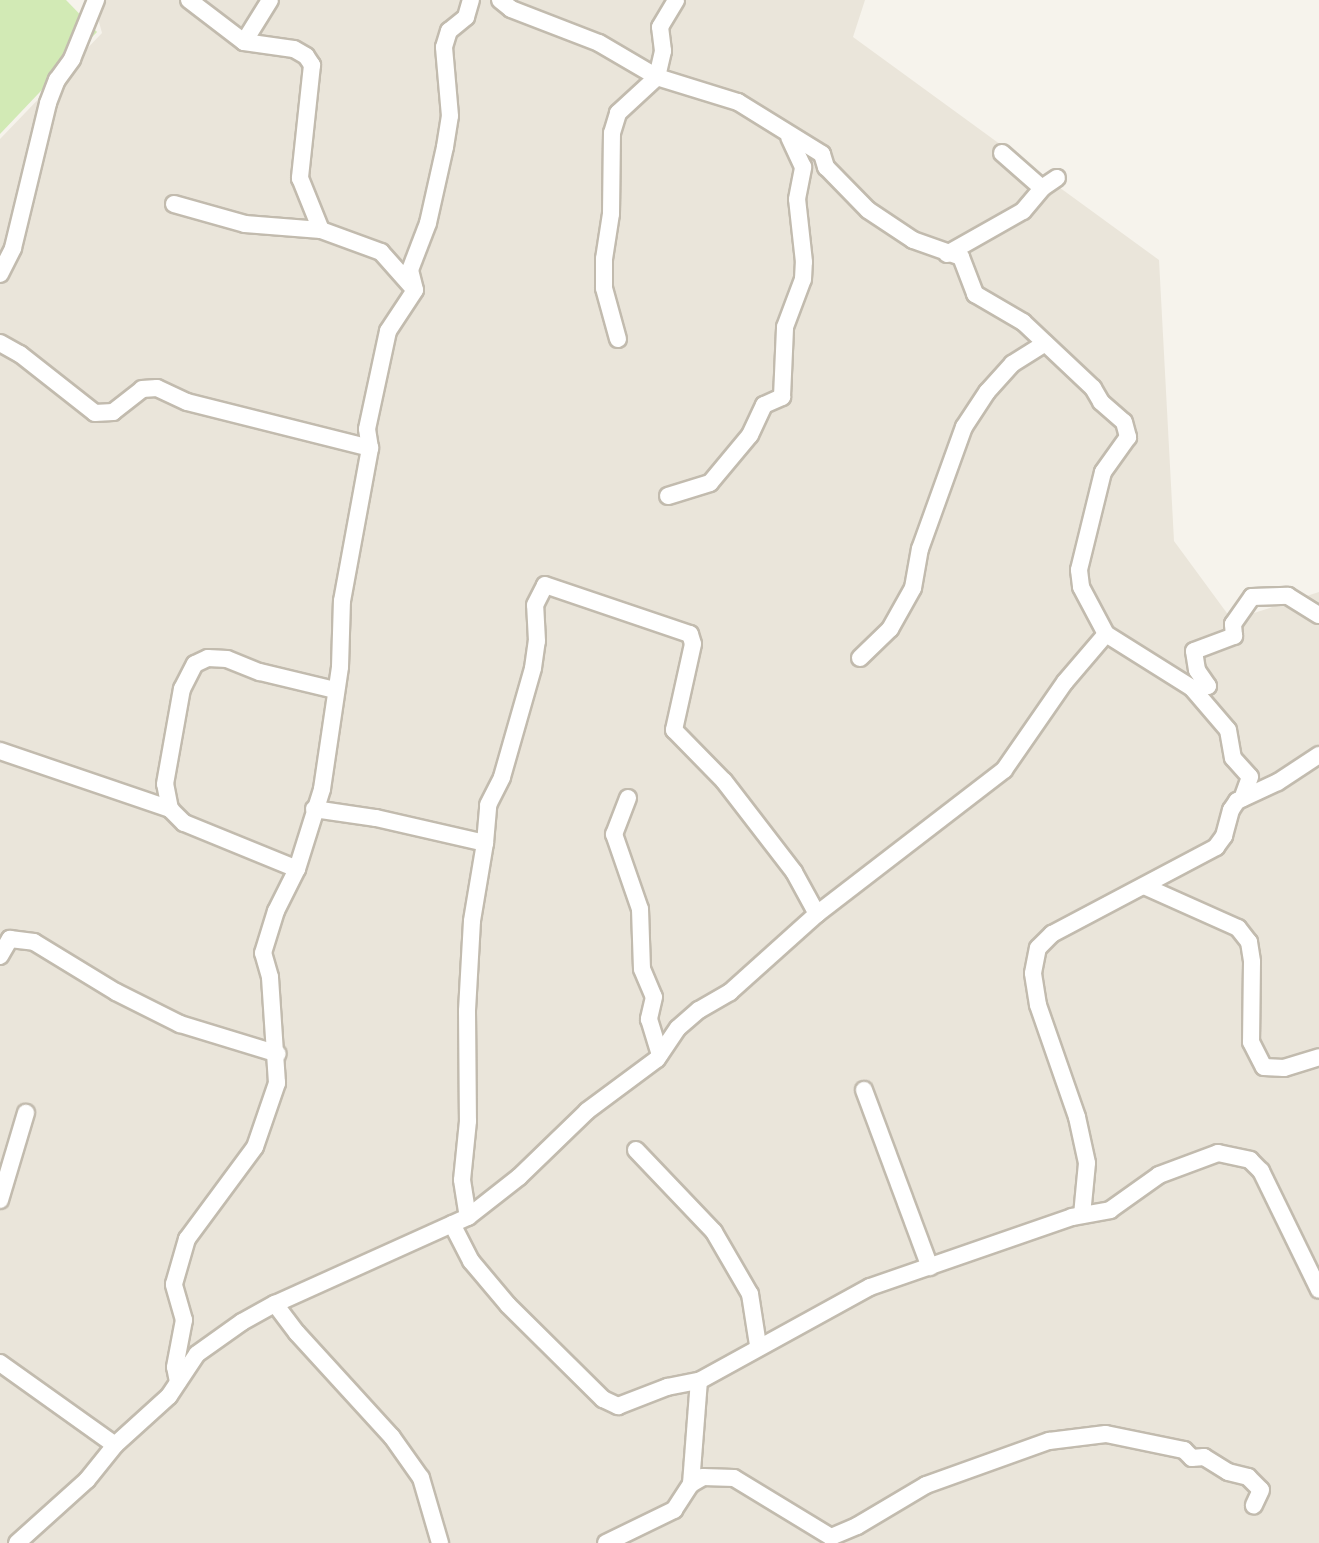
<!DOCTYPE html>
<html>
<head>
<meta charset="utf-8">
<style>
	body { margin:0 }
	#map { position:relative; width:1319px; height:1543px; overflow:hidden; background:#f6f3ec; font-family:"Alegreya Sans",sans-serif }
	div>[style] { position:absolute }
	.residential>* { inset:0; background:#eae5da }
	.green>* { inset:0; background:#d2eab5 }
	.roads { filter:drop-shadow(2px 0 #c2bbae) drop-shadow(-2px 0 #c2bbae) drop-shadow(0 2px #c2bbae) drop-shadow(0 -2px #c2bbae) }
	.minor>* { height:16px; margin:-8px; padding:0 8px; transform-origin:8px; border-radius:8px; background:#fff }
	span { translate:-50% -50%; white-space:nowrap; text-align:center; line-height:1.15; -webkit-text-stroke:8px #fff; paint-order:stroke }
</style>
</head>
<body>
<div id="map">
	<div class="residential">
		<div style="clip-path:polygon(93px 0,865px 0,853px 37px,1159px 260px,1174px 541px,1232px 620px,1319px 592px,1319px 1543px,0 1543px,0 139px,102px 33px)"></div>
	</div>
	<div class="green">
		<div style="clip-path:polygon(0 0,66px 0,97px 32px,0 134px)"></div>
	</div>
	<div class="roads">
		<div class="minor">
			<div style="left:189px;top:0;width:69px;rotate:37.4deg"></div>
			<div style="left:244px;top:42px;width:50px;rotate:8deg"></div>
			<div style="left:294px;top:49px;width:14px;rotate:30deg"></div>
			<div style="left:306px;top:56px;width:11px;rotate:56deg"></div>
			<div style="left:312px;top:65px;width:114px;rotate:96.1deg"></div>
			<div style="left:300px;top:178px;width:56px;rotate:68deg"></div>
			<div style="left:500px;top:0;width:14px;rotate:39deg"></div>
			<div style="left:511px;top:9px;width:94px;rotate:21.1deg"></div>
			<div style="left:599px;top:43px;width:67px;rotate:30.4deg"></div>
			<div style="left:657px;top:77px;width:85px;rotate:17.2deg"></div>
			<div style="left:738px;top:102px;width:99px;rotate:31.8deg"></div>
			<div style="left:822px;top:154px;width:14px;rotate:73deg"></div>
			<div style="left:826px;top:167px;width:60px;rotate:45.7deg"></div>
			<div style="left:868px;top:210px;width:54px;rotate:33.7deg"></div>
			<div style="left:913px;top:240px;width:51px;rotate:19.5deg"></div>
			<div style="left:961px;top:257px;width:40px;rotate:69deg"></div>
			<div style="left:975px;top:294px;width:56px;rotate:30.3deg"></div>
			<div style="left:1023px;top:322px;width:96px;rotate:43.3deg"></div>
			<div style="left:1093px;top:388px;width:16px;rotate:60deg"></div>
			<div style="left:1101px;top:402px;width:30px;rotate:41deg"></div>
			<div style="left:1124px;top:422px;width:16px;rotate:75deg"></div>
			<div style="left:1128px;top:437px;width:43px;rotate:125.5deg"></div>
			<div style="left:1103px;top:472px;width:101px;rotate:103.8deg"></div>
			<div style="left:1079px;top:570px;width:17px;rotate:83deg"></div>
			<div style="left:1081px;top:587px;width:53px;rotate:62deg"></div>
			<div style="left:1106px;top:634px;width:102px;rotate:32.1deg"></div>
			<div style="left:1192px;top:688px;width:55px;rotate:49.4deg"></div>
			<div style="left:1228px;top:730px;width:28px;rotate:80deg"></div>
			<div style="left:1233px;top:758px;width:25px;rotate:48deg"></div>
			<div style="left:1250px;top:777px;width:23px;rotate:110deg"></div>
			<div style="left:244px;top:42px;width:49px;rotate:-58.2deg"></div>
			<div style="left:1002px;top:153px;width:53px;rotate:41.2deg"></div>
			<div style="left:174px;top:204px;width:74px;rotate:15.7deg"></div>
			<div style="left:245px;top:224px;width:76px;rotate:4.5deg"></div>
			<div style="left:321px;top:230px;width:64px;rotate:20.1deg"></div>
			<div style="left:381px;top:252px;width:50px;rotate:48.3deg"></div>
			<div style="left:947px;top:254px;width:87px;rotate:-29.5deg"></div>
			<div style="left:1023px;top:211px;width:30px;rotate:-50deg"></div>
			<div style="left:1042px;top:188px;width:18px;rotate:-34deg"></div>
			<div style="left:0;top:274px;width:29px;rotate:-63deg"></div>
			<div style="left:13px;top:248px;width:149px;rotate:-76.4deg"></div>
			<div style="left:48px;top:103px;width:25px;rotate:-69deg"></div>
			<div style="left:57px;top:80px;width:26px;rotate:-54deg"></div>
			<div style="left:72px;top:59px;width:64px;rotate:-67.9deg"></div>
			<div style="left:618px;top:339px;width:53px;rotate:-105.4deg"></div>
			<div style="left:604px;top:288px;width:29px;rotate:-90deg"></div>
			<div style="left:604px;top:259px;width:46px;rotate:-81.2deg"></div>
			<div style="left:611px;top:214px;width:81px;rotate:-89.3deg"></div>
			<div style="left:612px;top:133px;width:21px;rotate:-73deg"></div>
			<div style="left:618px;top:113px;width:53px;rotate:-42.7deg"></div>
			<div style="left:657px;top:77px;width:27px;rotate:-77deg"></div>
			<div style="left:663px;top:51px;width:24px;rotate:-97deg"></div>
			<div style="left:660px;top:27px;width:31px;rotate:-59deg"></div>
			<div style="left:0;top:343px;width:23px;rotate:29deg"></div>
			<div style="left:20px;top:354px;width:95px;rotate:38.2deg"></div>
			<div style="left:95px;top:413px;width:18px;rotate:-3deg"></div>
			<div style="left:113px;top:412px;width:37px;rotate:-38deg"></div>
			<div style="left:142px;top:389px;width:15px;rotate:-4deg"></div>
			<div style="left:157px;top:388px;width:33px;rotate:25deg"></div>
			<div style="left:187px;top:402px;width:189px;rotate:14.1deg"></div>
			<div style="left:668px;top:496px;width:44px;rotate:-17.2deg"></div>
			<div style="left:710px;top:483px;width:62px;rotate:-50.2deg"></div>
			<div style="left:750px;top:435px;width:33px;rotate:-65deg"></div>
			<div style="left:764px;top:405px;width:20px;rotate:-24deg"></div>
			<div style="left:782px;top:397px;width:70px;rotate:-87.5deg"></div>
			<div style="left:785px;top:327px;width:51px;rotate:-69.4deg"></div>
			<div style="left:803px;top:279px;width:17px;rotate:-87deg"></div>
			<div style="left:804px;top:262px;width:63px;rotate:-96.3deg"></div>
			<div style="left:797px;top:199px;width:33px;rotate:-79deg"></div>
			<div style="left:803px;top:167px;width:33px;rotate:-115deg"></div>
			<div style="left:860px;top:658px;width:42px;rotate:-44deg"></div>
			<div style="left:890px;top:629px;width:47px;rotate:-60.7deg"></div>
			<div style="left:913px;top:588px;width:40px;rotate:-80deg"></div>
			<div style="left:920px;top:549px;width:130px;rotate:-70.2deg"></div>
			<div style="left:964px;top:427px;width:42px;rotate:-56.7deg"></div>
			<div style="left:987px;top:392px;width:38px;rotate:-48deg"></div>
			<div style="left:1012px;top:364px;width:39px;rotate:-32deg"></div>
			<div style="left:1192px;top:688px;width:16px;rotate:-7deg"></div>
			<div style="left:1208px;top:686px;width:19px;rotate:-125deg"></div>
			<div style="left:1197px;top:670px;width:19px;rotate:-99deg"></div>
			<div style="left:1194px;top:651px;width:43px;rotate:-20.6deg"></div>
			<div style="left:1234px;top:636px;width:12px;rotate:-95deg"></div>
			<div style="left:1233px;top:624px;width:33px;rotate:-55deg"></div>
			<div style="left:1252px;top:597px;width:36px;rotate:-2deg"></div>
			<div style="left:1288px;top:596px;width:36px;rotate:32deg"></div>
			<div style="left:0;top:751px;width:180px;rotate:18.8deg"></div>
			<div style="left:628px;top:798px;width:39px;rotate:111deg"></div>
			<div style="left:614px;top:834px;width:79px;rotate:70.9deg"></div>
			<div style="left:640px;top:909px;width:60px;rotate:88.1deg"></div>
			<div style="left:642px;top:969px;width:30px;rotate:67deg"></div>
			<div style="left:654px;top:997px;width:23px;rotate:103deg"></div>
			<div style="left:649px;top:1019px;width:37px;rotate:73deg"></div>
			<div style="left:314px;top:809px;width:63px;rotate:8.3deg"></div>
			<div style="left:376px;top:818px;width:112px;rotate:12.9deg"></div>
			<div style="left:485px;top:843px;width:79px;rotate:99.5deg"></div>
			<div style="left:472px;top:921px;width:90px;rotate:93.2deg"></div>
			<div style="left:467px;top:1011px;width:110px;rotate:89.5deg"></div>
			<div style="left:468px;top:1121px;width:59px;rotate:95.8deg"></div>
			<div style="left:462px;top:1180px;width:37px;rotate:81deg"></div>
			<div style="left:485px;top:843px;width:38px;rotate:-85deg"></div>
			<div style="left:488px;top:805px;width:31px;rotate:-63deg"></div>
			<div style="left:502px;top:777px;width:113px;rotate:-74.1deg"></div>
			<div style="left:533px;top:668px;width:27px;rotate:-82deg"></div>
			<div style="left:537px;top:641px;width:36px;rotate:-93deg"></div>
			<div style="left:535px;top:605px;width:22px;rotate:-63deg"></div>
			<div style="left:545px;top:585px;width:153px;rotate:18.7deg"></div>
			<div style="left:690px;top:634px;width:10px;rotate:73deg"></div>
			<div style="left:693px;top:644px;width:88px;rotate:102.5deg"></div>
			<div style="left:674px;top:730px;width:71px;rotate:45.6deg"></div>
			<div style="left:724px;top:781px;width:115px;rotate:52.4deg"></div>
			<div style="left:794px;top:872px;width:48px;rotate:61.3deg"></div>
			<div style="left:297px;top:869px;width:122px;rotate:-157.8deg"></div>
			<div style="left:184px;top:823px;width:20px;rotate:-135deg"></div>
			<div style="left:170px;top:809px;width:25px;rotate:-101deg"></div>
			<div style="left:165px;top:784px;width:97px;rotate:-79.9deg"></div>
			<div style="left:182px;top:689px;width:28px;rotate:-63deg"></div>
			<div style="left:195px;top:664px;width:14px;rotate:-25deg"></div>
			<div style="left:208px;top:658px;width:19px;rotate:3deg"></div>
			<div style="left:227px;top:659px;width:35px;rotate:22deg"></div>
			<div style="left:260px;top:672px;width:77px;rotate:13.5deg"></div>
			<div style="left:1144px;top:886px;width:103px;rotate:24.1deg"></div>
			<div style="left:1238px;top:928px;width:18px;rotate:52deg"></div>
			<div style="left:1249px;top:942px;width:20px;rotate:81deg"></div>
			<div style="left:1252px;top:962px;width:80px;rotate:90.7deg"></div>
			<div style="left:1251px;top:1042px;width:28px;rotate:63deg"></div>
			<div style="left:1264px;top:1067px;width:20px;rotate:3deg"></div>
			<div style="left:1284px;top:1068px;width:37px;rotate:-17deg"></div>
			<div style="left:0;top:956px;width:20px;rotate:-60deg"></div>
			<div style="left:10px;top:939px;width:24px;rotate:7deg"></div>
			<div style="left:34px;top:942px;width:96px;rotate:31.4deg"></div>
			<div style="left:116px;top:992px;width:72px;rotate:26.6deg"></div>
			<div style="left:180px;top:1024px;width:102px;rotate:17deg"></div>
			<div style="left:864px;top:1090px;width:189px;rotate:69.6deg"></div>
			<div style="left:636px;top:1150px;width:113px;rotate:46.4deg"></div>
			<div style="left:714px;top:1232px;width:72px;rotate:59.9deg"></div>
			<div style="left:750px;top:1294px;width:52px;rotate:81.1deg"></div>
			<div style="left:0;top:1200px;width:91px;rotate:-73.4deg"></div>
			<div style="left:1082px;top:1215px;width:52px;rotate:-84.5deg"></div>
			<div style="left:1087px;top:1163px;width:47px;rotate:-102.3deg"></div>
			<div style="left:1077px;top:1117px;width:119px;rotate:-109.2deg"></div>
			<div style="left:1038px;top:1005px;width:32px;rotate:-99deg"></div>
			<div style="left:1033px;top:973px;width:25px;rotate:-79deg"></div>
			<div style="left:1038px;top:948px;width:20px;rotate:-45deg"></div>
			<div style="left:1052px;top:934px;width:186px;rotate:-27.9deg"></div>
			<div style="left:1216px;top:847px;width:14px;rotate:-54deg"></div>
			<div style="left:1224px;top:836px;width:27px;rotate:-75deg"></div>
			<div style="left:1231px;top:810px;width:11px;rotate:-56deg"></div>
			<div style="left:1237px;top:801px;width:45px;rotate:-24.9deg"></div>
			<div style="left:1278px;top:782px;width:49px;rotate:-33.4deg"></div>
			<div style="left:452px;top:1224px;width:42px;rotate:62.8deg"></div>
			<div style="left:471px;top:1261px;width:57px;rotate:49.9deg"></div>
			<div style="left:508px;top:1305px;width:134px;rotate:44.7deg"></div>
			<div style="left:603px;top:1399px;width:17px;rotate:25deg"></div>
			<div style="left:618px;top:1406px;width:53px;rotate:-21.2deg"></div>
			<div style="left:667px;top:1387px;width:33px;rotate:-11deg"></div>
			<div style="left:699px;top:1381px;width:195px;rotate:-28.8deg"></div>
			<div style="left:870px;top:1287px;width:214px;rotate:-19.1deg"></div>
			<div style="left:1072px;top:1217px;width:39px;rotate:-10deg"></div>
			<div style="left:1110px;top:1210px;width:60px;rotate:-35.5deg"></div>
			<div style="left:1159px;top:1175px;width:63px;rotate:-20.4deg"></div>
			<div style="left:1218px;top:1153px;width:33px;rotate:12deg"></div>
			<div style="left:1250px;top:1160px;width:16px;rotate:45deg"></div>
			<div style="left:1261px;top:1171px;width:132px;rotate:64deg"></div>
			<div style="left:275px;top:1304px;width:36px;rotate:53deg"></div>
			<div style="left:297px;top:1333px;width:141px;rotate:47.6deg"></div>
			<div style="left:392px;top:1437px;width:50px;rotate:54.7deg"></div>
			<div style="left:421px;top:1478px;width:68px;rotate:73.7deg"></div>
			<div style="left:0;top:1363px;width:141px;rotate:35.5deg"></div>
			<div style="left:178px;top:1382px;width:15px;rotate:-101deg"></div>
			<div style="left:175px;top:1367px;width:48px;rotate:-79.2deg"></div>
			<div style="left:184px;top:1320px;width:37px;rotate:-106deg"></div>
			<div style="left:174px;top:1284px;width:47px;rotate:-73.9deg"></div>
			<div style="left:187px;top:1239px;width:114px;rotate:-53.5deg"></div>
			<div style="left:255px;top:1147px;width:68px;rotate:-71deg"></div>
			<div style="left:277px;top:1083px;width:106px;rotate:-93.8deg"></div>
			<div style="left:270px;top:977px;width:25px;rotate:-106deg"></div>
			<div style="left:263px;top:953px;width:44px;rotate:-72.8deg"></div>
			<div style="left:276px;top:911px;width:47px;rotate:-63.4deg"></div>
			<div style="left:297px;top:869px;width:84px;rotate:-72.6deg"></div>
			<div style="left:322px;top:789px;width:123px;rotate:-81.6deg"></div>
			<div style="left:340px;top:667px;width:66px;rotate:-88.3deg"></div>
			<div style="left:342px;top:601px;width:156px;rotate:-79.6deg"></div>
			<div style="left:370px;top:448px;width:19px;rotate:-99deg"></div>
			<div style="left:367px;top:429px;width:100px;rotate:-77.9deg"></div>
			<div style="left:388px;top:331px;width:49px;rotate:-56.6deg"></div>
			<div style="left:415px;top:290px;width:21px;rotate:-104deg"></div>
			<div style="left:410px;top:270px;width:50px;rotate:-69deg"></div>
			<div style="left:428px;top:223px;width:78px;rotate:-77.4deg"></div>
			<div style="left:445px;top:147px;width:31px;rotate:-81deg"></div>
			<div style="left:450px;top:116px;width:69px;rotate:-95deg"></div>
			<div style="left:444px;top:47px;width:17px;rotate:-73deg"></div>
			<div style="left:449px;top:31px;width:22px;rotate:-39deg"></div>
			<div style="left:466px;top:17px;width:18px;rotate:-74deg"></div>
			<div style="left:691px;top:1484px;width:14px;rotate:-30deg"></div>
			<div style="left:703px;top:1477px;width:31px;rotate:2deg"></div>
			<div style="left:734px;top:1478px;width:114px;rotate:31.3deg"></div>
			<div style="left:831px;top:1537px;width:28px;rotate:-23deg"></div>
			<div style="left:857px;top:1526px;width:80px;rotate:-30.7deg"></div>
			<div style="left:926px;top:1485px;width:131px;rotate:-19.7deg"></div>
			<div style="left:1049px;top:1441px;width:57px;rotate:-7deg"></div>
			<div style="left:1106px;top:1434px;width:80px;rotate:11.6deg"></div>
			<div style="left:1184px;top:1450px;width:11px;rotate:45deg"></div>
			<div style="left:1192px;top:1458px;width:12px;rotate:-5deg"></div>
			<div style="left:1204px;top:1457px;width:28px;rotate:32deg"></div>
			<div style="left:1228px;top:1472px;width:21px;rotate:14deg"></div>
			<div style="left:1248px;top:1477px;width:18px;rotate:45deg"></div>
			<div style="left:1261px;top:1490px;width:17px;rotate:115deg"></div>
			<div style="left:17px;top:1543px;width:94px;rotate:-42deg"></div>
			<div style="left:87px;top:1480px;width:45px;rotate:-51.3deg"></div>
			<div style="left:115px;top:1445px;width:73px;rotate:-42.2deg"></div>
			<div style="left:169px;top:1396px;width:50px;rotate:-56.3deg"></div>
			<div style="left:197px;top:1354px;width:55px;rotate:-35.4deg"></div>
			<div style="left:242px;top:1322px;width:38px;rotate:-29deg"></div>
			<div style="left:275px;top:1304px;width:212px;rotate:-24.3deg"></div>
			<div style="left:468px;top:1217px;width:65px;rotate:-38.1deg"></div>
			<div style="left:519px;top:1177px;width:95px;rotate:-44.1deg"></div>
			<div style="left:587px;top:1111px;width:87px;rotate:-36.6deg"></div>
			<div style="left:657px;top:1059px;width:37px;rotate:-56deg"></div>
			<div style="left:678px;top:1028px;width:28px;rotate:-41deg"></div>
			<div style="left:699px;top:1010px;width:36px;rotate:-30deg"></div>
			<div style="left:730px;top:992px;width:117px;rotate:-41.9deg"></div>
			<div style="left:817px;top:914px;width:236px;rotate:-37.6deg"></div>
			<div style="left:1004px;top:770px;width:107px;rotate:-55.3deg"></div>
			<div style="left:1065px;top:682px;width:63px;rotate:-49.5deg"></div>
			<div style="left:606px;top:1543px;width:76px;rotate:-25.9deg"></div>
			<div style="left:674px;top:1510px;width:31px;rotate:-57deg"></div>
			<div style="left:691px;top:1484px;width:103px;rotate:-85.6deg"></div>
		</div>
	</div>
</div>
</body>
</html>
